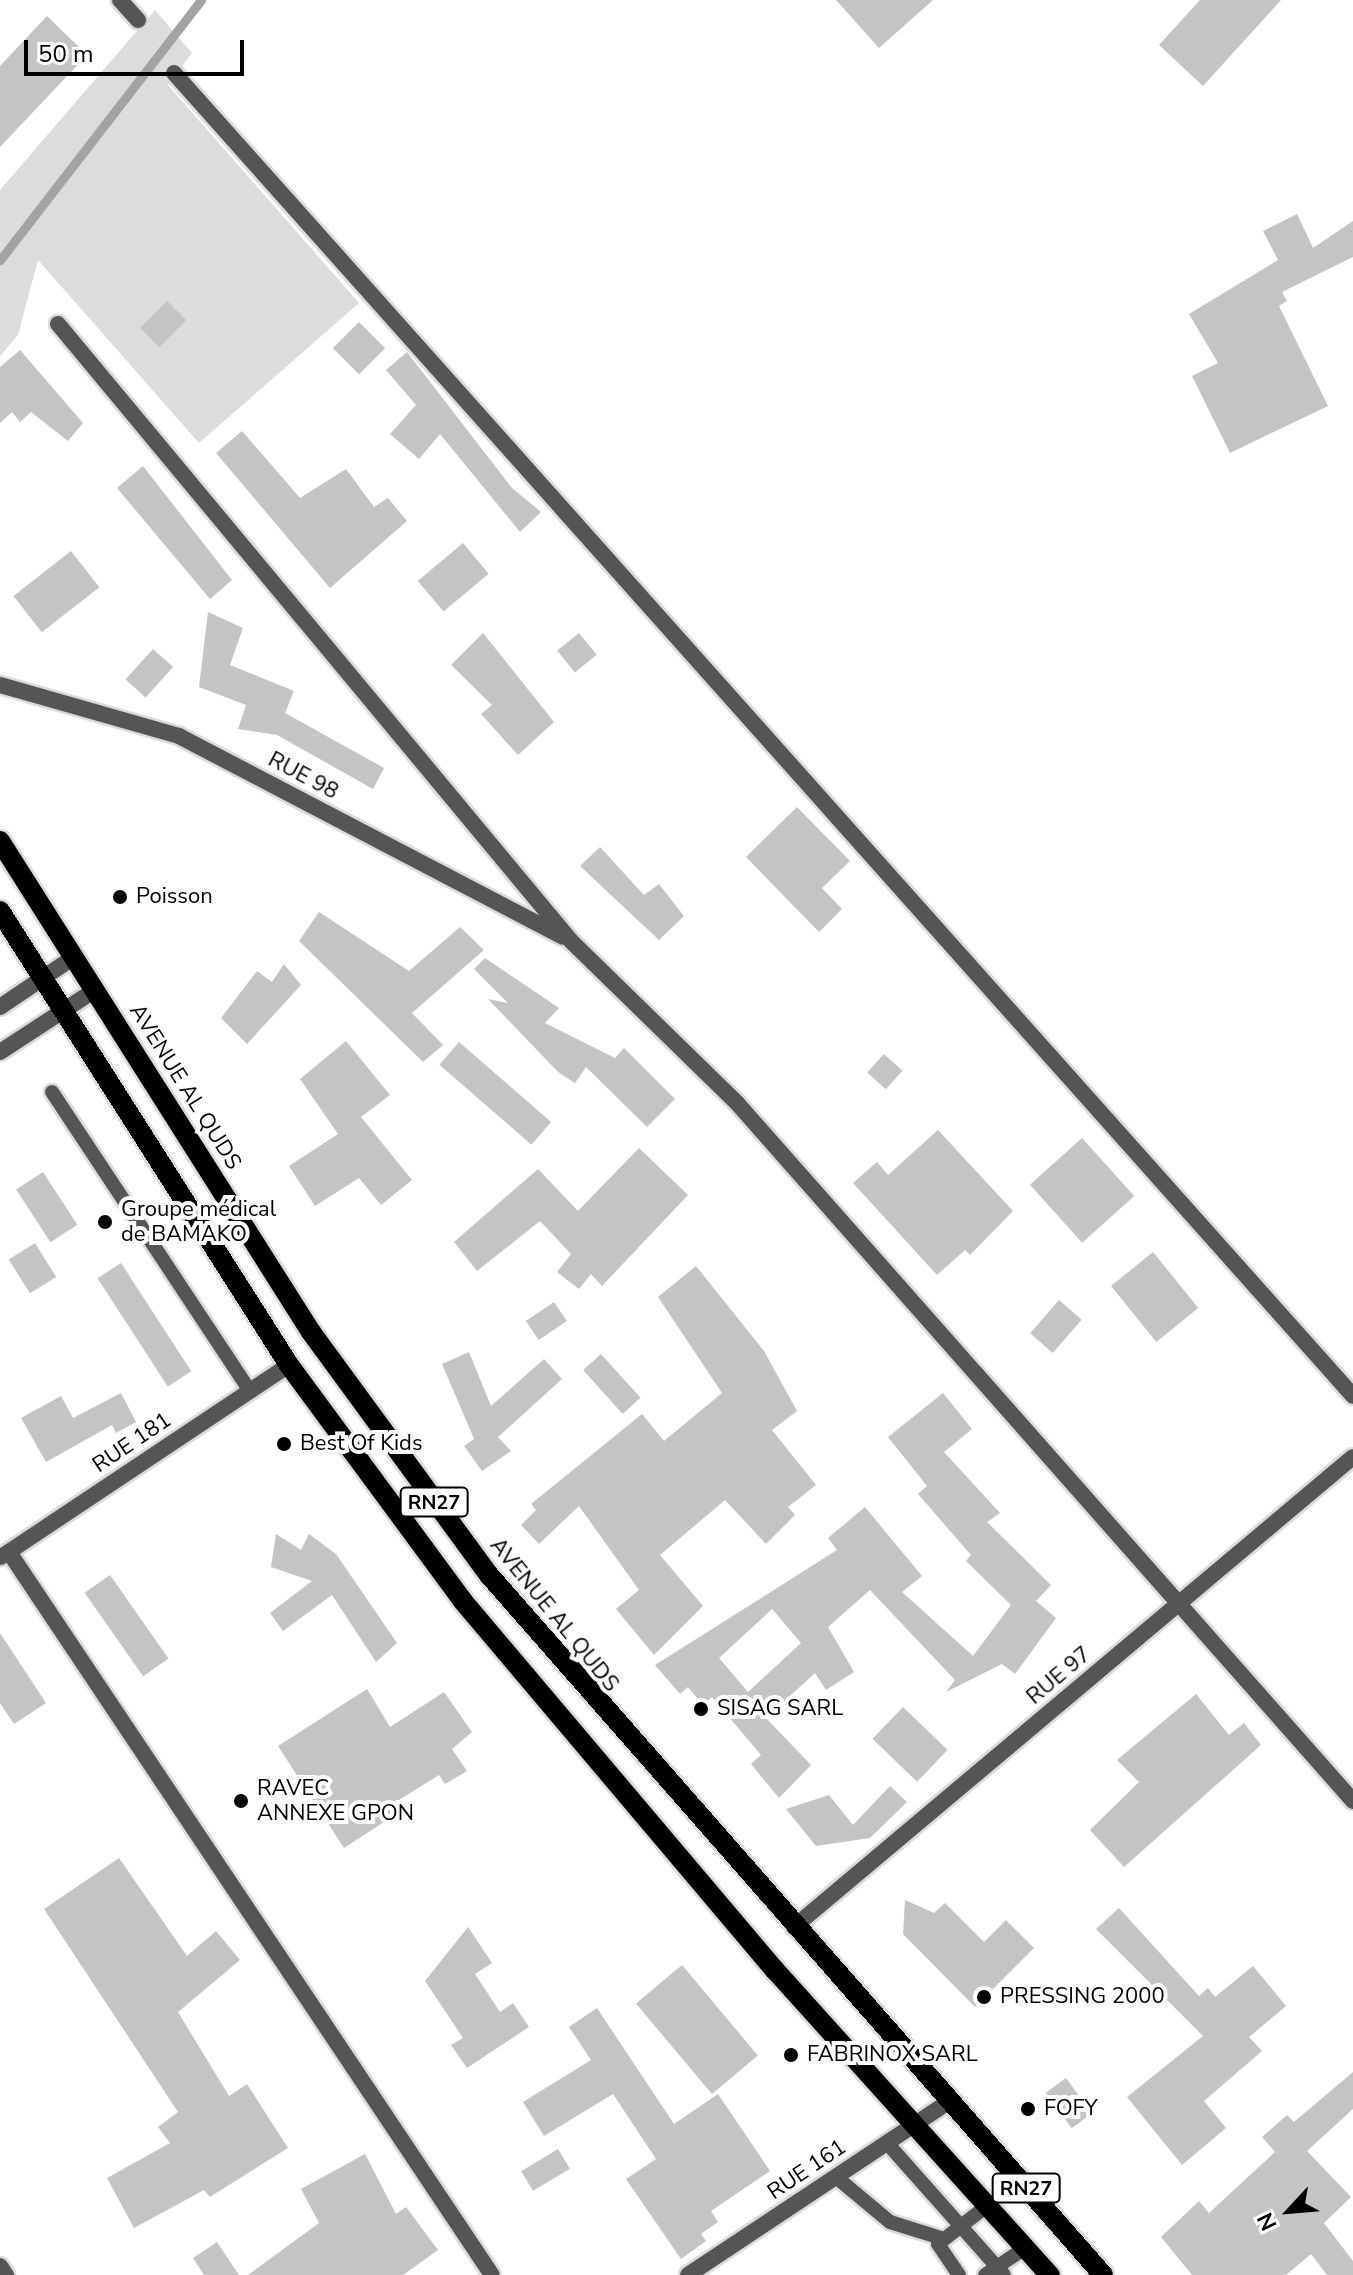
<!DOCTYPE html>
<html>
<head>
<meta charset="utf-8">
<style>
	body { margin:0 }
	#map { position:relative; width:1353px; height:2275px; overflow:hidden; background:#fff; font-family:"Nunito Sans",sans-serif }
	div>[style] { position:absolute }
	.green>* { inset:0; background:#dcdcdc }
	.stream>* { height:9px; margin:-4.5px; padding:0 4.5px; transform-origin:4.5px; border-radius:4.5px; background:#a3a3a3 }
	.building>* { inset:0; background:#c4c4c4; transform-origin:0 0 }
	.roads { filter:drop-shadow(2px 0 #dbdbdb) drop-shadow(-2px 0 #dbdbdb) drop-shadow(0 2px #dbdbdb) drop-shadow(0 -2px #dbdbdb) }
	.service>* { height:14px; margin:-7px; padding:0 7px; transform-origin:7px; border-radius:7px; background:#555 }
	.minor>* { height:16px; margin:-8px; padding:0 8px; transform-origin:8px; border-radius:8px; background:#555 }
	.tertiary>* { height:16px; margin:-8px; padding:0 8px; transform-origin:8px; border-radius:8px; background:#555 }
	.primary>* { height:20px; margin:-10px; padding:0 10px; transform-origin:10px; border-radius:10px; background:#000 }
	.dots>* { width:22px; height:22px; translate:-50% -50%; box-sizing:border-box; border:4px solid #fff; border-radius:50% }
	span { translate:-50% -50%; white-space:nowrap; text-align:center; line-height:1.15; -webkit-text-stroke:8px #fff; paint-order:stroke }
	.shield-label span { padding:2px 6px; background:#fff; border:2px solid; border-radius:6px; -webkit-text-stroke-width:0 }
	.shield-label { font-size:20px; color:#000; font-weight:700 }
	.street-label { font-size:22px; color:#000 }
	.poi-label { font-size:22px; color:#000 }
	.left { translate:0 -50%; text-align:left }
	.north { position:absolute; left:1249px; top:2171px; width:80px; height:80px; -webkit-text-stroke:6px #fff; paint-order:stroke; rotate:244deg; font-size:22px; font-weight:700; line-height:32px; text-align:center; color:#000 }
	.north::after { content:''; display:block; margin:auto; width:28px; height:36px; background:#000; clip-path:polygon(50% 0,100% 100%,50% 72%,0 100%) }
	.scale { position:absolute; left:24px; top:40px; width:220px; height:36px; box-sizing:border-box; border:4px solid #000; border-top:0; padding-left:10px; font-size:24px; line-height:28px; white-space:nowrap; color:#000; -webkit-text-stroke:6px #fff; paint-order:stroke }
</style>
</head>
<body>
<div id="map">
	<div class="green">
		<div style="clip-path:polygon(155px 10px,192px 53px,168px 85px,359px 303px,199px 443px,38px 260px,18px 335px,0 356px,0 190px)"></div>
	</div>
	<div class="stream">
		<div style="left:0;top:260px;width:329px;rotate:-52.3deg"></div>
	</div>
	<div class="building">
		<div style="clip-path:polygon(836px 0,933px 0,879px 48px)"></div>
		<div style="clip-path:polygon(1200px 0,1281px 0,1203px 86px,1159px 45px)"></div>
		<div style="clip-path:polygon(47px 16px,87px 55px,0 147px,0 66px)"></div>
		<div style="clip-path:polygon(1297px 214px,1313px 248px,1353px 221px,1353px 257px,1282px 292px,1287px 301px,1279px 306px,1328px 406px,1230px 453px,1192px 376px,1218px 363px,1189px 314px,1278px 260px,1263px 231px)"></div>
		<div style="left:167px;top:301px;width:27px;height:38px;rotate:45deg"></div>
		<div style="left:359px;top:322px;width:37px;height:37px;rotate:45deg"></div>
		<div style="clip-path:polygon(20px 350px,83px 423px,68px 441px,31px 412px,20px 422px,12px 412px,0 423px,0 367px)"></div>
		<div style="clip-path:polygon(407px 352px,512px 488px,541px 512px,520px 532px,440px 434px,419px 459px,390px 434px,416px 405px,386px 370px)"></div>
		<div style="clip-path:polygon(242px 431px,300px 498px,346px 469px,374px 507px,388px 498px,407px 521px,330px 588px,216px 453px)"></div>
		<div style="clip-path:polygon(143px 466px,232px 580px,210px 599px,117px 488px)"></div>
		<div style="left:463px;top:543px;width:40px;height:59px;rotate:50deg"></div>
		<div style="left:71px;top:551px;width:46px;height:73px;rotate:52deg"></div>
		<div style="clip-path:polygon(208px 612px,243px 628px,230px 665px,294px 691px,285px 713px,384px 768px,373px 789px,277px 735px,238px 729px,246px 705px,199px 687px)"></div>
		<div style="clip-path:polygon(483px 633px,554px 722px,518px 755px,481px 714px,492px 705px,451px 665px)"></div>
		<div style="left:579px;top:633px;width:28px;height:28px;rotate:51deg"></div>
		<div style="left:153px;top:649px;width:27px;height:41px;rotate:42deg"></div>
		<div style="clip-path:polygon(797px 807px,850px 861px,822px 888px,842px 909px,819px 932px,746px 857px)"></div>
		<div style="clip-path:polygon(600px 847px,644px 895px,659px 884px,684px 916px,659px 940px,580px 866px)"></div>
		<div style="clip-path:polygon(319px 912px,409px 971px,460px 927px,484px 950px,412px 1013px,443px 1045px,423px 1062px,299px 941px)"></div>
		<div style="clip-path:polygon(485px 958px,559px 1008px,545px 1023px,615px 1058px,624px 1048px,675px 1099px,647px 1127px,586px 1067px,575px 1083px,558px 1072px,488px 999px,508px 1003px,474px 969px)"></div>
		<div style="clip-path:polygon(284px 964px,301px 985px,247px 1044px,221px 1018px,257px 971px,272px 982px)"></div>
		<div style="clip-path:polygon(346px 1041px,390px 1095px,361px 1117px,412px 1180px,381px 1205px,359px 1178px,315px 1206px,289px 1166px,338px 1134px,300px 1079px)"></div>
		<div style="left:459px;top:1042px;width:122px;height:30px;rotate:41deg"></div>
		<div style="left:884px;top:1054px;width:25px;height:25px;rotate:42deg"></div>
		<div style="clip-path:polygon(938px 1130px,1013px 1211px,970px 1255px,965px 1250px,937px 1275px,853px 1183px,877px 1162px,888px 1175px)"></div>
		<div style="left:1082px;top:1138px;width:78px;height:70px;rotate:48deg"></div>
		<div style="clip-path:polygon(639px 1148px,688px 1195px,602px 1286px,591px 1274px,579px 1289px,557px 1272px,571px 1254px,540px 1221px,477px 1271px,454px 1242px,538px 1169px,578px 1211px)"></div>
		<div style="left:43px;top:1172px;width:63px;height:32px;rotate:57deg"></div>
		<div style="left:35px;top:1243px;width:40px;height:31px;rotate:58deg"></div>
		<div style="left:1153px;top:1252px;width:72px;height:54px;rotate:51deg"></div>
		<div style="left:121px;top:1263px;width:129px;height:28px;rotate:57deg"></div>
		<div style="clip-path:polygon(696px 1266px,764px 1351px,797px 1411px,772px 1430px,816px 1485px,788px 1507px,795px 1515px,766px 1544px,725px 1500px,660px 1555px,703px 1606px,654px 1655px,616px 1609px,639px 1590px,579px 1506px,539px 1544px,521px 1525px,536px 1510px,531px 1504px,642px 1414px,664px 1441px,722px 1393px,658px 1297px)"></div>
		<div style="left:1059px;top:1300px;width:30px;height:44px;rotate:41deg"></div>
		<div style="left:554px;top:1302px;width:23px;height:34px;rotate:56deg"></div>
		<div style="clip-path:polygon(469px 1352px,491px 1406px,544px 1359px,562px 1379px,498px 1437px,511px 1451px,482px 1471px,464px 1446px,474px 1439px,442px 1364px)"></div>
		<div style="left:601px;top:1354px;width:59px;height:24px;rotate:48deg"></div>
		<div style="clip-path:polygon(121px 1393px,136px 1422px,116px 1433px,112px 1425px,46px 1462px,21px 1418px,61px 1396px,73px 1418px)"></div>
		<div style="clip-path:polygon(evenodd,943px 1393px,972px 1429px,944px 1452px,1000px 1513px,987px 1522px,1051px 1585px,1036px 1601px,1056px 1618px,1015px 1674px,1002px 1664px,946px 1692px,955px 1680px,870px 1590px,828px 1627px,854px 1672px,826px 1690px,815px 1673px,766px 1718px,811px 1765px,779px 1798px,751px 1764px,761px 1755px,712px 1697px,703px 1705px,688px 1687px,680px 1694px,655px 1665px,837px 1550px,828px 1538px,865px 1507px,922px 1576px,902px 1592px,973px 1656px,1011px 1605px,966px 1561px,971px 1555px,918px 1494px,927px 1486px,888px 1437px,943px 1393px,772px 1609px,801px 1643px,748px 1692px,719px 1658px,772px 1609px)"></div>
		<div style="clip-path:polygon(276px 1534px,301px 1550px,309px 1534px,336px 1554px,397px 1643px,376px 1662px,332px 1595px,283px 1631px,270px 1613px,312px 1581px,271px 1567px)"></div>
		<div style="left:110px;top:1575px;width:102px;height:31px;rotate:55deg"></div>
		<div style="clip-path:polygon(0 1633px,46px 1703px,14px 1724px,0 1703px)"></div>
		<div style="clip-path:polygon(367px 1689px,390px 1727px,444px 1692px,472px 1732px,452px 1749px,467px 1771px,445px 1784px,439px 1775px,399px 1800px,404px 1809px,344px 1848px,278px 1746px)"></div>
		<div style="clip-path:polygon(1196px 1694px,1229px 1735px,1244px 1723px,1261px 1745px,1124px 1867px,1090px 1830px,1139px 1782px,1117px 1760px)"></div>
		<div style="left:903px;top:1707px;width:62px;height:44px;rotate:44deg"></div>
		<div style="clip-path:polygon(890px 1786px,907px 1802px,870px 1838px,816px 1846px,786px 1809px,829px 1795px,853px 1825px)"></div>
		<div style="clip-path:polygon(119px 1858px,187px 1956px,216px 1931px,240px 1960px,178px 2012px,229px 2096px,247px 2084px,288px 2148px,210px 2197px,204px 2190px,134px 2228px,107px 2178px,170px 2143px,158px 2127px,178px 2112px,44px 1909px)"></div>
		<div style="clip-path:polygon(905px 1900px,934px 1913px,945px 1903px,984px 1942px,1006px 1920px,1034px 1948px,975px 2007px,903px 1934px)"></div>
		<div style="clip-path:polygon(1119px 1908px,1199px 1996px,1208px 1988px,1215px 1997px,1253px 1966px,1286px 2006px,1249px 2037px,1262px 2051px,1204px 2101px,1226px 2128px,1182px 2165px,1127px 2097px,1203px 2036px,1096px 1929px)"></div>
		<div style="clip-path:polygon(468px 1927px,492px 1963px,475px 1974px,500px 2012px,513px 2003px,529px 2027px,467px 2068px,451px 2045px,463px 2038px,425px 1981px)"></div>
		<div style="left:682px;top:1965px;width:118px;height:60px;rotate:50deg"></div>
		<div style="clip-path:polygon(597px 2008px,674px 2124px,718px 2094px,770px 2171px,711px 2211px,718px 2222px,701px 2234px,706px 2241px,681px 2259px,626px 2179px,656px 2159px,613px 2094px,544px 2136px,523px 2102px,591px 2060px,569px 2027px)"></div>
		<div style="clip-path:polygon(1353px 2072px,1353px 2109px,1307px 2151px,1351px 2197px,1324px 2223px,1353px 2261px,1353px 2275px,1327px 2275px,1311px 2254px,1286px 2275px,1192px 2275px,1161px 2237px,1199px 2201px,1209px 2213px,1275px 2152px,1262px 2137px,1287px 2115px,1294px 2122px)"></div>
		<div style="left:1066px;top:2078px;width:44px;height:25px;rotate:54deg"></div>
		<div style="left:558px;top:2149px;width:23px;height:43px;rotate:59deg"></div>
		<div style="clip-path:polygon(365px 2154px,396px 2214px,406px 2207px,438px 2250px,403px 2275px,248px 2275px,319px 2223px,301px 2189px)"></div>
		<div style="clip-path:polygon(217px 2242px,239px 2275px,204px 2275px,193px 2258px)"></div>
	</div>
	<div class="roads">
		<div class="service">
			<div style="left:52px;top:1092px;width:359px;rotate:56.5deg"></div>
			<div style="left:887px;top:2143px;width:176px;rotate:48.4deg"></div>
			<div style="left:836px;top:2177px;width:70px;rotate:39.8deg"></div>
			<div style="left:890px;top:2222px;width:53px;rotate:17.4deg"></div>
			<div style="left:959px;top:2275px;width:37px;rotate:-124deg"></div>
			<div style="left:938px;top:2244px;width:63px;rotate:-38deg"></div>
			<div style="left:985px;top:2275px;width:48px;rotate:-34deg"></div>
		</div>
		<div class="minor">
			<div style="left:120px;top:0;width:27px;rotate:48deg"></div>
			<div style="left:174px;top:73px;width:1772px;rotate:48.29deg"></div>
			<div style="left:58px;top:324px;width:802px;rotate:50.26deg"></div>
			<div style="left:571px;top:941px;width:232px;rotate:44.3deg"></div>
			<div style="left:737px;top:1103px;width:931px;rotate:48.57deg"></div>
			<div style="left:0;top:685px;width:186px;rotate:15.9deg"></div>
			<div style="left:179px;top:736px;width:433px;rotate:27.6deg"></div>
			<div style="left:9px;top:1552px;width:869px;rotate:56.26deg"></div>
			<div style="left:1px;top:1557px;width:346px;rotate:-33.7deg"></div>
			<div style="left:794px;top:1927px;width:730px;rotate:-40.06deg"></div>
			<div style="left:0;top:2266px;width:11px;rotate:56deg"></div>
		</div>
		<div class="tertiary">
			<div style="left:0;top:1007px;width:89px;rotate:-34deg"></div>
			<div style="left:0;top:1052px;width:113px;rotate:-33.1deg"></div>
			<div style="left:688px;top:2275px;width:315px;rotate:-33.6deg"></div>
		</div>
		<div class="primary">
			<div style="left:0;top:841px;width:581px;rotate:57.65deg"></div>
			<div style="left:311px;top:1332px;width:301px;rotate:53.8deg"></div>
			<div style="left:489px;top:1575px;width:931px;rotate:48.74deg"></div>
			<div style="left:0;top:911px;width:538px;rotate:57.52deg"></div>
			<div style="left:289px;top:1365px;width:292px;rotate:53.6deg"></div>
			<div style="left:462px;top:1600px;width:485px;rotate:49.8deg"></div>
			<div style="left:775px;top:1970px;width:411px;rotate:48deg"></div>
		</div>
	</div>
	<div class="dots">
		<div style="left:120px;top:897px;background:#000"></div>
		<div style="left:105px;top:1222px;background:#000"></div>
		<div style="left:284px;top:1444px;background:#000"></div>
		<div style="left:701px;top:1709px;background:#000"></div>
		<div style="left:241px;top:1801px;background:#000"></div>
		<div style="left:984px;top:1997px;background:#000"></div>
		<div style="left:791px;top:2055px;background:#000"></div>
		<div style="left:1028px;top:2109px;background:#000"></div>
	</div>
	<div class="shield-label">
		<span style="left:434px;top:1502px">RN27</span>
		<span style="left:1026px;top:2188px">RN27</span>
	</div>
	<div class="street-label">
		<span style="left:303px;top:776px;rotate:28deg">RUE 98</span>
		<span style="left:185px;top:1087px;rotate:58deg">AVENUE AL QUDS</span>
		<span style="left:132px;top:1443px;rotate:-34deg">RUE 181</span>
		<span style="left:554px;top:1615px;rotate:51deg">AVENUE AL QUDS</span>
		<span style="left:1059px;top:1676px;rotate:-40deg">RUE 97</span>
		<span style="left:807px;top:2170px;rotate:-34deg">RUE 161</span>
	</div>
	<div class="poi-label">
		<span class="left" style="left:136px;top:897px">Poisson</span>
		<span class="left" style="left:121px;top:1222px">Groupe médical<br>de BAMAKO</span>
		<span class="left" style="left:300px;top:1444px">Best Of Kids</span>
		<span class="left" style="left:717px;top:1709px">SISAG SARL</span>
		<span class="left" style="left:257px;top:1801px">RAVEC<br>ANNEXE GPON</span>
		<span class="left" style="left:1000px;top:1997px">PRESSING 2000</span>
		<span class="left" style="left:807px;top:2055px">FABRINOX SARL</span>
		<span class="left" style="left:1044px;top:2109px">FOFY</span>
	</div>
	<div class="north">N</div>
	<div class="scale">50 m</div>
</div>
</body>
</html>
